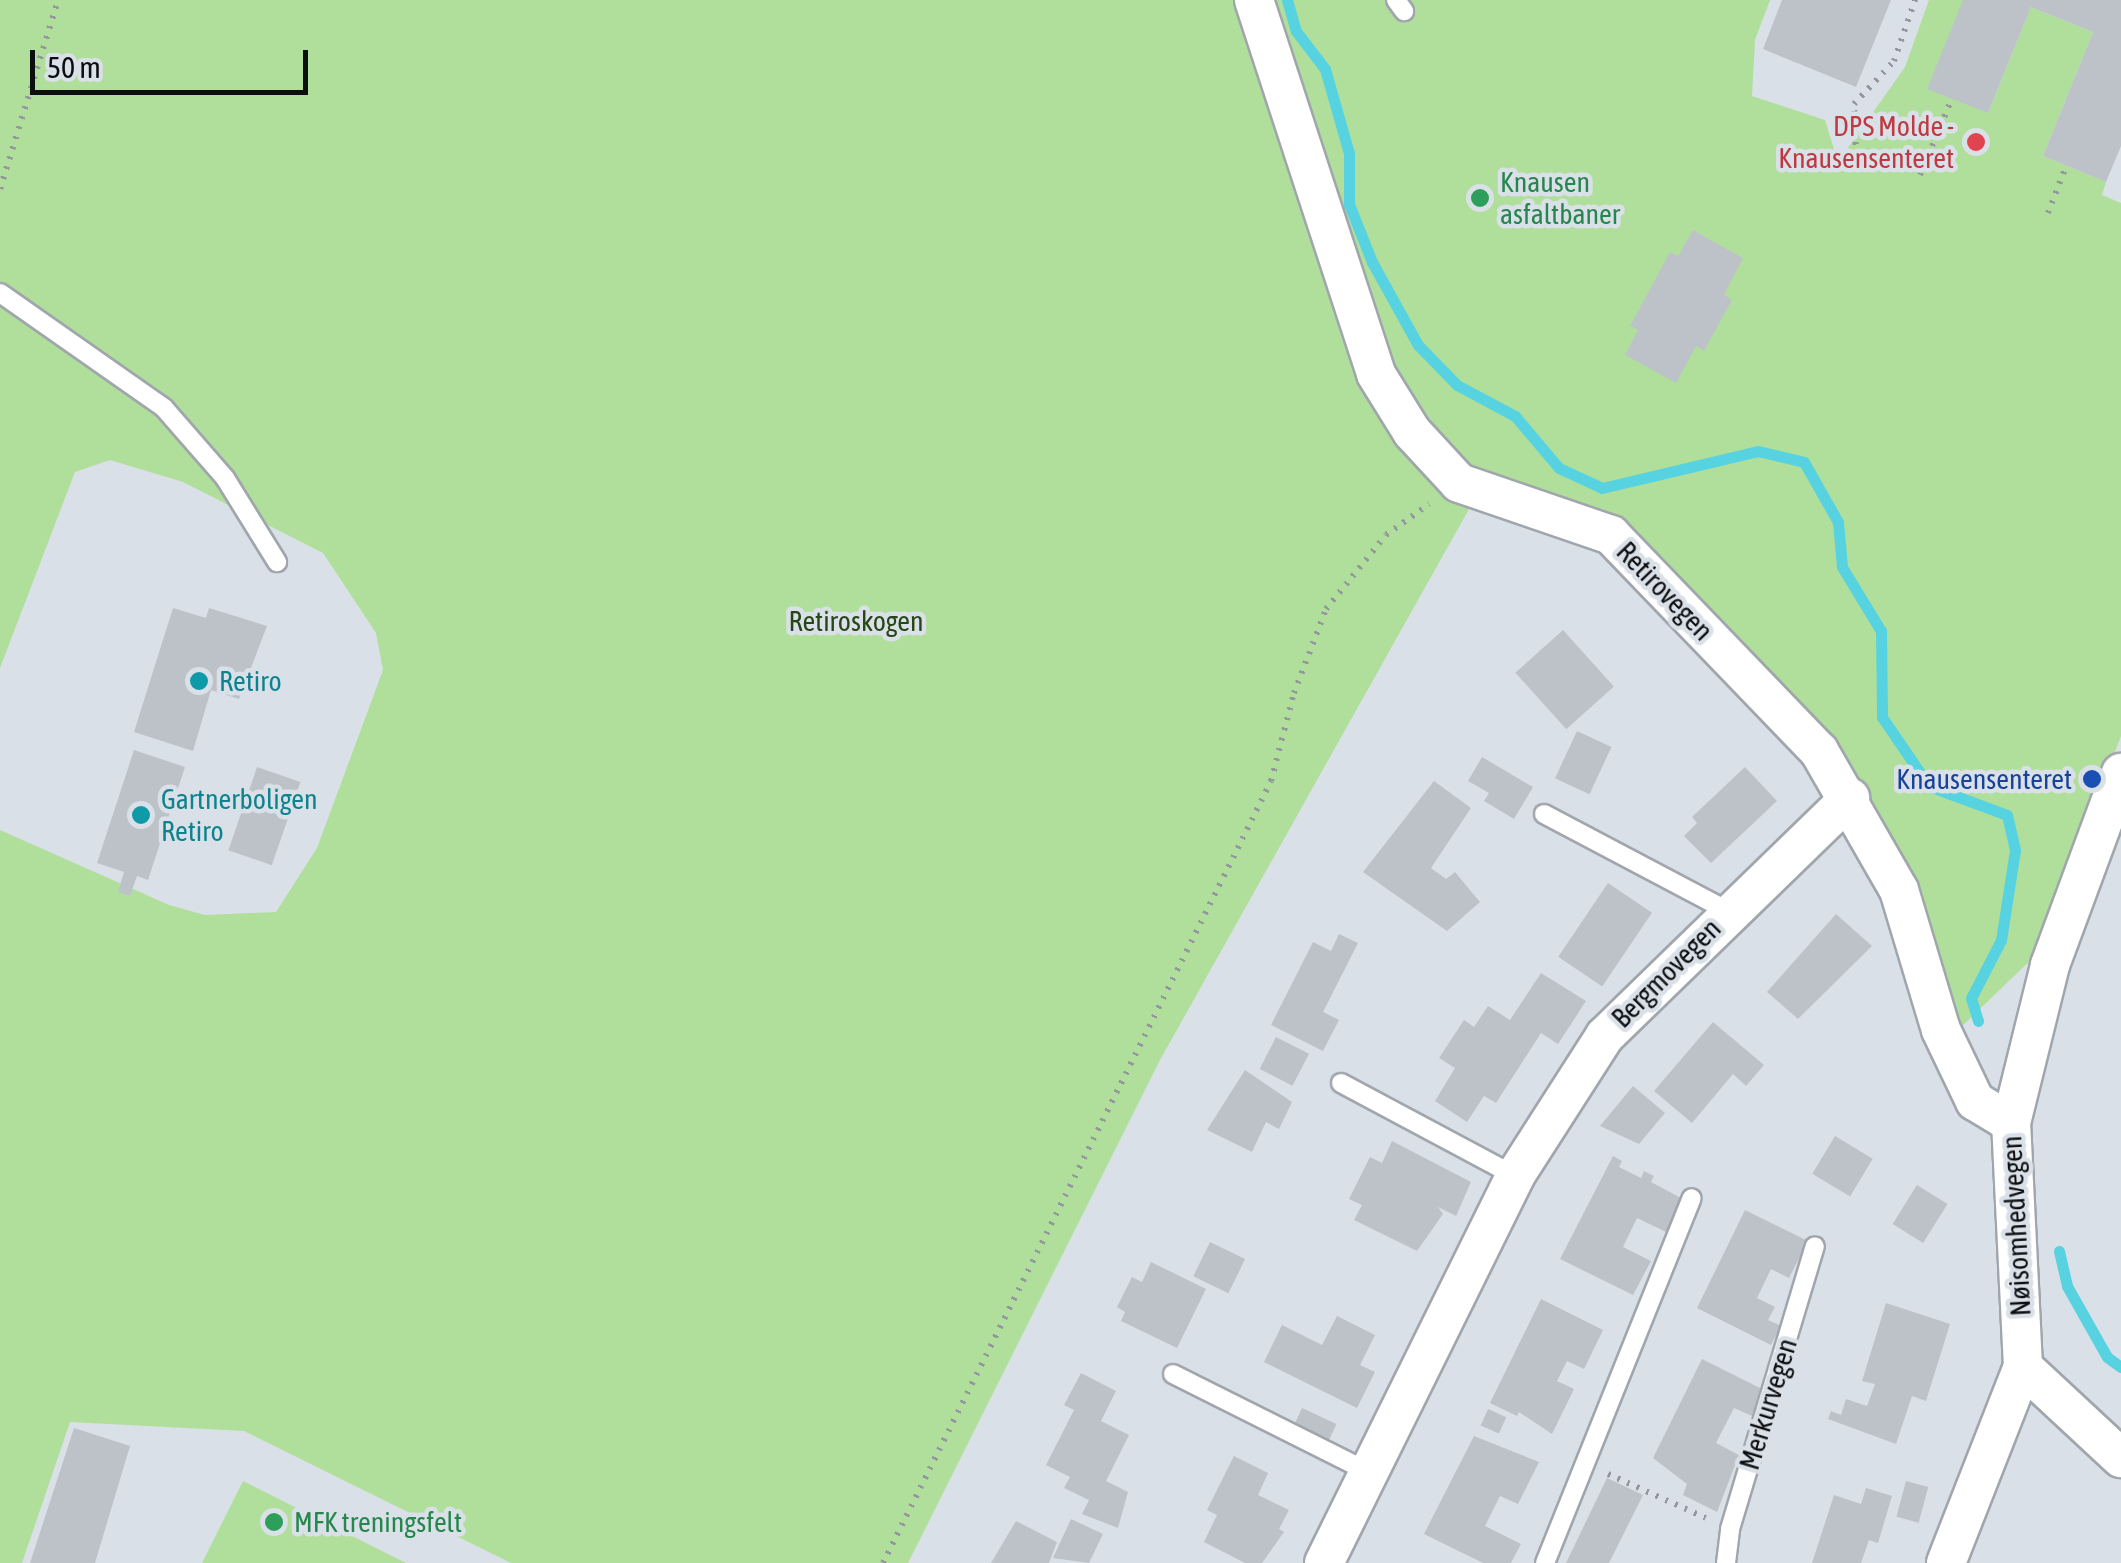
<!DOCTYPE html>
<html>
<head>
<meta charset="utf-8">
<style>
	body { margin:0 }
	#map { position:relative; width:2121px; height:1563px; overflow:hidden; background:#dae0e7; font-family:"Asap Condensed",sans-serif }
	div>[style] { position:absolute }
	.green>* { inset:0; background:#b0df9b }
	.stream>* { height:11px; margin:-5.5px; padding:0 5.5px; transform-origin:5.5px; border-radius:5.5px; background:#56d2e1 }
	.building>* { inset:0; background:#bdc2c9; transform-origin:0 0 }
	.path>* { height:6px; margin-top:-3px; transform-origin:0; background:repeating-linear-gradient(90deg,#94989e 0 2.5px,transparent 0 10.5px) }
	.roads { filter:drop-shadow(2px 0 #a0a6ac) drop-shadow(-2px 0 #a0a6ac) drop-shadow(0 2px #a0a6ac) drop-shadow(0 -2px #a0a6ac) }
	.service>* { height:18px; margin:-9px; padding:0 9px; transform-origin:9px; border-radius:9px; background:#fff }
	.minor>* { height:38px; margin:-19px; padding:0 19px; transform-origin:19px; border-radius:19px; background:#fff }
	.dots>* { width:28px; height:28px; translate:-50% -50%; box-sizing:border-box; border:5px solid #dae0e7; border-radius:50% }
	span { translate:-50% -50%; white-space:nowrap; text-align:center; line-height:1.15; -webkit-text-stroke:9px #dae0e7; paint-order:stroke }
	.health-label { font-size:28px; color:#be3a42 }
	.right { translate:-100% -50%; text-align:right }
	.leisure-label { font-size:28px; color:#27864d }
	.left { translate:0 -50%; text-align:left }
	.street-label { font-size:28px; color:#0c0e10 }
	.park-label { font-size:28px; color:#264615 }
	.culture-label { font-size:28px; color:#0d838f }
	.transit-label { font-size:28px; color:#164399 }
	.scale { position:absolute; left:30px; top:50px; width:278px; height:45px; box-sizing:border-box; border:5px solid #0c0e10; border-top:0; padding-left:12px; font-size:30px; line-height:35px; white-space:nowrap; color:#0c0e10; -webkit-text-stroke:8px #dae0e7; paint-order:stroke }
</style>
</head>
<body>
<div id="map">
	<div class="green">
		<div style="clip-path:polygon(0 0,1770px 0,1755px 40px,1752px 96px,1825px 120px,1838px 162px,1905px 67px,1929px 0,1963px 0,1988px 113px,2031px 7px,2093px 32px,2043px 156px,2106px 182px,2102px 195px,2121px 203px,2121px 736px,2038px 953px,1957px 1031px,1916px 889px,1831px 742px,1617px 522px,1487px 477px,1160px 1060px,908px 1563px,511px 1563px,244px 1431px,70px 1422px,22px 1563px,0 1563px,0 830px,169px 905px,205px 915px,276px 912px,317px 848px,383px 670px,376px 633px,323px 553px,183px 482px,110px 460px,75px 472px,0 668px)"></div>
		<div style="clip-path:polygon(243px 1481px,406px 1563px,202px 1563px)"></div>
	</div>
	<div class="stream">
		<div style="left:1287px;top:0;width:32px;rotate:74deg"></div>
		<div style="left:1296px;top:31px;width:48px;rotate:52.7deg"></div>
		<div style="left:1325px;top:69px;width:87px;rotate:74.1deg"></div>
		<div style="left:1349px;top:153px;width:51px;rotate:90deg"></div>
		<div style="left:1349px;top:204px;width:62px;rotate:68.4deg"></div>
		<div style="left:1372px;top:262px;width:95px;rotate:61deg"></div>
		<div style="left:1418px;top:345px;width:56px;rotate:45.7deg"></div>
		<div style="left:1457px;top:385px;width:66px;rotate:28.1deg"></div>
		<div style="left:1515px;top:416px;width:68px;rotate:49.8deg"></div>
		<div style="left:1559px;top:468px;width:47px;rotate:24.9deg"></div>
		<div style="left:1602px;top:488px;width:160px;rotate:-13.3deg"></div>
		<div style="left:1758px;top:451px;width:47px;rotate:13.4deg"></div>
		<div style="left:1804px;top:462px;width:69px;rotate:60.5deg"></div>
		<div style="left:1838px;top:522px;width:45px;rotate:84.9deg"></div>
		<div style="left:1842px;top:567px;width:75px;rotate:58.6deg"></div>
		<div style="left:1881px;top:631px;width:86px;rotate:89.3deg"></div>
		<div style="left:1882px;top:717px;width:83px;rotate:55.7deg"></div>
		<div style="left:1929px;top:786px;width:83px;rotate:20.4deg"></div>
		<div style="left:2007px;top:815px;width:36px;rotate:77deg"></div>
		<div style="left:2015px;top:850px;width:91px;rotate:98.8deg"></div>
		<div style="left:2001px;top:940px;width:65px;rotate:117.3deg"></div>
		<div style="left:1971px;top:998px;width:24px;rotate:73deg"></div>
		<div style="left:2059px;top:1251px;width:36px;rotate:77deg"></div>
		<div style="left:2067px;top:1286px;width:81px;rotate:60.6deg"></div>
		<div style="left:2107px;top:1357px;width:17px;rotate:36deg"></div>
	</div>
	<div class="building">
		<div style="clip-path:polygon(1782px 0,1891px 0,1856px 87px,1763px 49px)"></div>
		<div style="clip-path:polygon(1963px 0,2121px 0,2121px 146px,2106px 182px,2043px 156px,2093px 32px,2031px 7px,1988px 113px,1927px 89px)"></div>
		<div style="clip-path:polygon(1693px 230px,1743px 258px,1724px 295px,1732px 300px,1704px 351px,1696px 346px,1676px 383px,1625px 355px,1638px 330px,1630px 326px,1670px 252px,1678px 256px)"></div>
		<div style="clip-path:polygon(173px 608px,206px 618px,209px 608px,267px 626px,239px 699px,211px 690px,193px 751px,134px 732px)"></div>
		<div style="left:1563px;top:630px;width:76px;height:64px;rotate:48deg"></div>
		<div style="left:1577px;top:731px;width:38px;height:52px;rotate:25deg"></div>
		<div style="clip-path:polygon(134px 750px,185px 767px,148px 880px,137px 876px,130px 896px,118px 892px,124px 872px,97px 863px)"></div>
		<div style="clip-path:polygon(1482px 757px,1533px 787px,1514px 819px,1484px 801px,1489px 793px,1468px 781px)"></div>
		<div style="left:257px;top:767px;width:46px;height:88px;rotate:19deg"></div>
		<div style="clip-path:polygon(1745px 767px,1777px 801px,1711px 863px,1684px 836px,1697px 823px,1692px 817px)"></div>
		<div style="clip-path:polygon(1434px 781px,1471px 808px,1431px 868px,1446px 879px,1455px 872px,1480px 902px,1447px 931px,1363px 872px)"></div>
		<div style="left:1608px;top:883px;width:53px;height:89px;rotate:34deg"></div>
		<div style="clip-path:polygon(1836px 914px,1872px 946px,1798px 1019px,1767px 992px)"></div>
		<div style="clip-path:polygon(1339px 934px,1358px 943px,1323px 1012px,1339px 1020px,1323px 1051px,1271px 1025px,1313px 942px,1331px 951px)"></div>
		<div style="clip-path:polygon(1541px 973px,1586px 1001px,1558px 1044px,1541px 1033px,1496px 1103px,1484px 1096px,1467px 1122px,1435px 1101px,1455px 1068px,1439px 1058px,1464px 1020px,1474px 1027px,1488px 1006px,1510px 1020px)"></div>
		<div style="clip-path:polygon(1713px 1022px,1764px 1065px,1746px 1086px,1733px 1074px,1692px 1123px,1654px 1091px)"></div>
		<div style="left:1276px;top:1037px;width:37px;height:36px;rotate:27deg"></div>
		<div style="clip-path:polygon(1245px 1070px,1292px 1102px,1279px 1129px,1266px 1122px,1252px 1152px,1207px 1130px)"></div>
		<div style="clip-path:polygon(1633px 1086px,1665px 1113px,1639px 1144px,1600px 1126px)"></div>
		<div style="left:1835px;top:1136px;width:44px;height:44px;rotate:31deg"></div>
		<div style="clip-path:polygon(1392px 1141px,1471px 1182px,1456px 1216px,1438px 1207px,1443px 1214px,1417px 1251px,1354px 1220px,1362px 1205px,1349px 1199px,1370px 1157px,1382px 1163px)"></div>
		<div style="clip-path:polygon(1613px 1156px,1622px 1161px,1619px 1167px,1641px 1178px,1644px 1171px,1654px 1176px,1651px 1182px,1683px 1199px,1666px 1232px,1637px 1218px,1623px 1247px,1651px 1261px,1633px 1295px,1560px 1259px)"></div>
		<div style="left:1917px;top:1185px;width:36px;height:46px;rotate:32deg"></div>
		<div style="clip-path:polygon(1745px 1210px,1808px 1241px,1789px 1278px,1771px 1269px,1757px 1298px,1775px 1307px,1768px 1320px,1781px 1326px,1771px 1345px,1697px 1308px)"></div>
		<div style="left:1210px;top:1242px;width:39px;height:38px;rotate:26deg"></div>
		<div style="clip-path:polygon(1151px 1262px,1206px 1289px,1177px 1348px,1121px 1321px,1125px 1312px,1117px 1307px,1132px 1277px,1142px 1282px)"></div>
		<div style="clip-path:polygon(1541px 1299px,1603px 1330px,1584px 1369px,1567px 1361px,1557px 1381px,1574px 1389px,1552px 1434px,1519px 1412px,1517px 1416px,1490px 1403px)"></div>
		<div style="clip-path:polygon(1886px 1303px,1950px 1324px,1926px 1401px,1912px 1396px,1896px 1444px,1828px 1419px,1831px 1411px,1841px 1415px,1846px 1399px,1867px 1406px,1875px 1384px,1862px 1381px)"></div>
		<div style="clip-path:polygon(1337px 1316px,1375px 1335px,1360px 1365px,1375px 1372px,1357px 1408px,1264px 1362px,1282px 1325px,1322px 1345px)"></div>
		<div style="clip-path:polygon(1702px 1359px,1764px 1390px,1752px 1416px,1734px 1408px,1716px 1443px,1739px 1455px,1717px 1512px,1683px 1495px,1687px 1484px,1653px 1458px)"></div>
		<div style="clip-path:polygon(1081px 1373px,1116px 1391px,1101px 1421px,1129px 1435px,1106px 1481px,1128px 1492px,1118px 1528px,1082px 1514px,1089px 1500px,1064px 1488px,1070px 1477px,1046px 1465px,1074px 1410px,1064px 1405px)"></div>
		<div style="left:1302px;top:1408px;width:38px;height:20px;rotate:25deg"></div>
		<div style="left:1488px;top:1409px;width:20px;height:18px;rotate:24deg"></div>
		<div style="clip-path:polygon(74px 1428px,130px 1446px,95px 1563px,30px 1563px)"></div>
		<div style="clip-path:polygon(1474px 1436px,1539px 1462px,1518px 1504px,1500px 1496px,1485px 1526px,1521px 1544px,1511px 1563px,1483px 1563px,1424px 1534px)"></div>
		<div style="clip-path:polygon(1234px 1456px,1268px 1473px,1258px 1495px,1289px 1510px,1279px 1529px,1284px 1532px,1262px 1563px,1245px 1563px,1204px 1542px,1217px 1515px,1207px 1510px)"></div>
		<div style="clip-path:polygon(1607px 1478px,1643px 1495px,1609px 1563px,1566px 1563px)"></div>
		<div style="left:1906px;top:1481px;width:23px;height:37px;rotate:15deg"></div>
		<div style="clip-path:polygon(1866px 1488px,1892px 1496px,1878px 1543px,1869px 1540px,1861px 1563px,1812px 1563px,1834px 1495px,1861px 1504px)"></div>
		<div style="clip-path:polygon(1071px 1519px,1103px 1534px,1089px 1563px,1053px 1558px)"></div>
		<div style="clip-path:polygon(1016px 1521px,1057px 1542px,1049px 1563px,991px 1563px)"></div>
	</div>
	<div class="path">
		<div style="left:1856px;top:155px;width:51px;rotate:-92.2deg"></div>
		<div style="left:1854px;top:104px;width:59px;rotate:-47.1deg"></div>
		<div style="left:1894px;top:61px;width:65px;rotate:-71deg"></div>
		<div style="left:1920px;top:175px;width:83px;rotate:-67.4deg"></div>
		<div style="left:0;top:189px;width:198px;rotate:-72.9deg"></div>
		<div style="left:2048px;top:213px;width:50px;rotate:-69deg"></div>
		<div style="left:1608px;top:1474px;width:107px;rotate:24.2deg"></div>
		<div style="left:883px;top:1563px;width:873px;rotate:-63.61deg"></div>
		<div style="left:1271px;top:781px;width:91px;rotate:-75.4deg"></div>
		<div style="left:1294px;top:693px;width:90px;rotate:-69.1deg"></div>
		<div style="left:1326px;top:609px;width:95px;rotate:-51deg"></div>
		<div style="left:1386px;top:535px;width:53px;rotate:-35.8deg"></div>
	</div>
	<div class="roads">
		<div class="service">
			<div style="left:1396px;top:0;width:14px;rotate:54deg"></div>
			<div style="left:0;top:293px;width:200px;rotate:35deg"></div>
			<div style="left:164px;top:408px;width:93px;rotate:48.9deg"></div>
			<div style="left:225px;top:478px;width:99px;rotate:58.2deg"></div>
			<div style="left:1544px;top:814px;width:208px;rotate:27.8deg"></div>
			<div style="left:1341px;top:1083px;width:197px;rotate:28.1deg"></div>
			<div style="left:1173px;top:1374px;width:219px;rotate:26.6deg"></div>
			<div style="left:1545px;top:1563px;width:393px;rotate:-68.1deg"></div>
			<div style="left:1726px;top:1563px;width:34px;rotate:-83deg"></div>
			<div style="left:1730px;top:1529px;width:295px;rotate:-73.3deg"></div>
		</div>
		<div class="minor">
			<div style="left:1254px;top:0;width:393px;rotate:71.9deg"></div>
			<div style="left:1376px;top:374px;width:68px;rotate:58.2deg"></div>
			<div style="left:1412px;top:432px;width:69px;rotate:47.3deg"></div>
			<div style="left:1459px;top:483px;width:161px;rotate:18.9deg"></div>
			<div style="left:1611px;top:535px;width:300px;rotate:46.1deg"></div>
			<div style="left:1819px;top:751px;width:160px;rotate:60.1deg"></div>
			<div style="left:1899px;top:890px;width:146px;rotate:73.3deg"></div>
			<div style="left:1941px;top:1030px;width:79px;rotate:64.4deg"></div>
			<div style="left:1975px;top:1101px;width:42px;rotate:31.4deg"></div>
			<div style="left:2023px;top:1367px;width:134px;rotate:42.9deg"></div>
			<div style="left:1324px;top:1563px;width:432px;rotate:-63.7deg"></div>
			<div style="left:1515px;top:1176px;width:166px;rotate:-57.3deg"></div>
			<div style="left:1605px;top:1036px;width:342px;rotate:-44.2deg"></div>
			<div style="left:1946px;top:1563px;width:211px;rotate:-68.6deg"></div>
			<div style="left:2023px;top:1367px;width:244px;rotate:-92.8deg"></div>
			<div style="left:2011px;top:1123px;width:163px;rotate:-76.1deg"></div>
			<div style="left:2050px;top:965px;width:205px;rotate:-69.7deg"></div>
		</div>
	</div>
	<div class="dots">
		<div style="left:1976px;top:142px;background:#e0444e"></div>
		<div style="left:1480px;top:198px;background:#2e9e5b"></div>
		<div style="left:199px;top:681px;background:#0f9aa8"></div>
		<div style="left:2092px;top:779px;background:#1a4fb4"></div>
		<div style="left:141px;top:815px;background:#0f9aa8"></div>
		<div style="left:274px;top:1522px;background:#2e9e5b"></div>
	</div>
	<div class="health-label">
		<span class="right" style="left:1954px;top:142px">DPS Molde -<br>Knausensenteret</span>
	</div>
	<div class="leisure-label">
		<span class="left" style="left:1500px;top:198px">Knausen<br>asfaltbaner</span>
		<span class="left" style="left:294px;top:1522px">MFK treningsfelt</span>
	</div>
	<div class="street-label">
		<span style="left:1665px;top:591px;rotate:46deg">Retirovegen</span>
		<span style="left:1666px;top:973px;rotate:-45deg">Bergmovegen</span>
		<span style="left:2016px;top:1226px;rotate:-93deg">Nøisomhedvegen</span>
		<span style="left:1768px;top:1404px;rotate:-73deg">Merkurvegen</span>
	</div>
	<div class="park-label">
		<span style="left:856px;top:621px">Retiroskogen</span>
	</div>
	<div class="culture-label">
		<span class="left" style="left:219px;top:681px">Retiro</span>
		<span class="left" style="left:161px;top:815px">Gartnerboligen<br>Retiro</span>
	</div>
	<div class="transit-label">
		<span class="right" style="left:2072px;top:779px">Knausensenteret</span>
	</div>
	<div class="scale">50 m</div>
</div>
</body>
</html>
